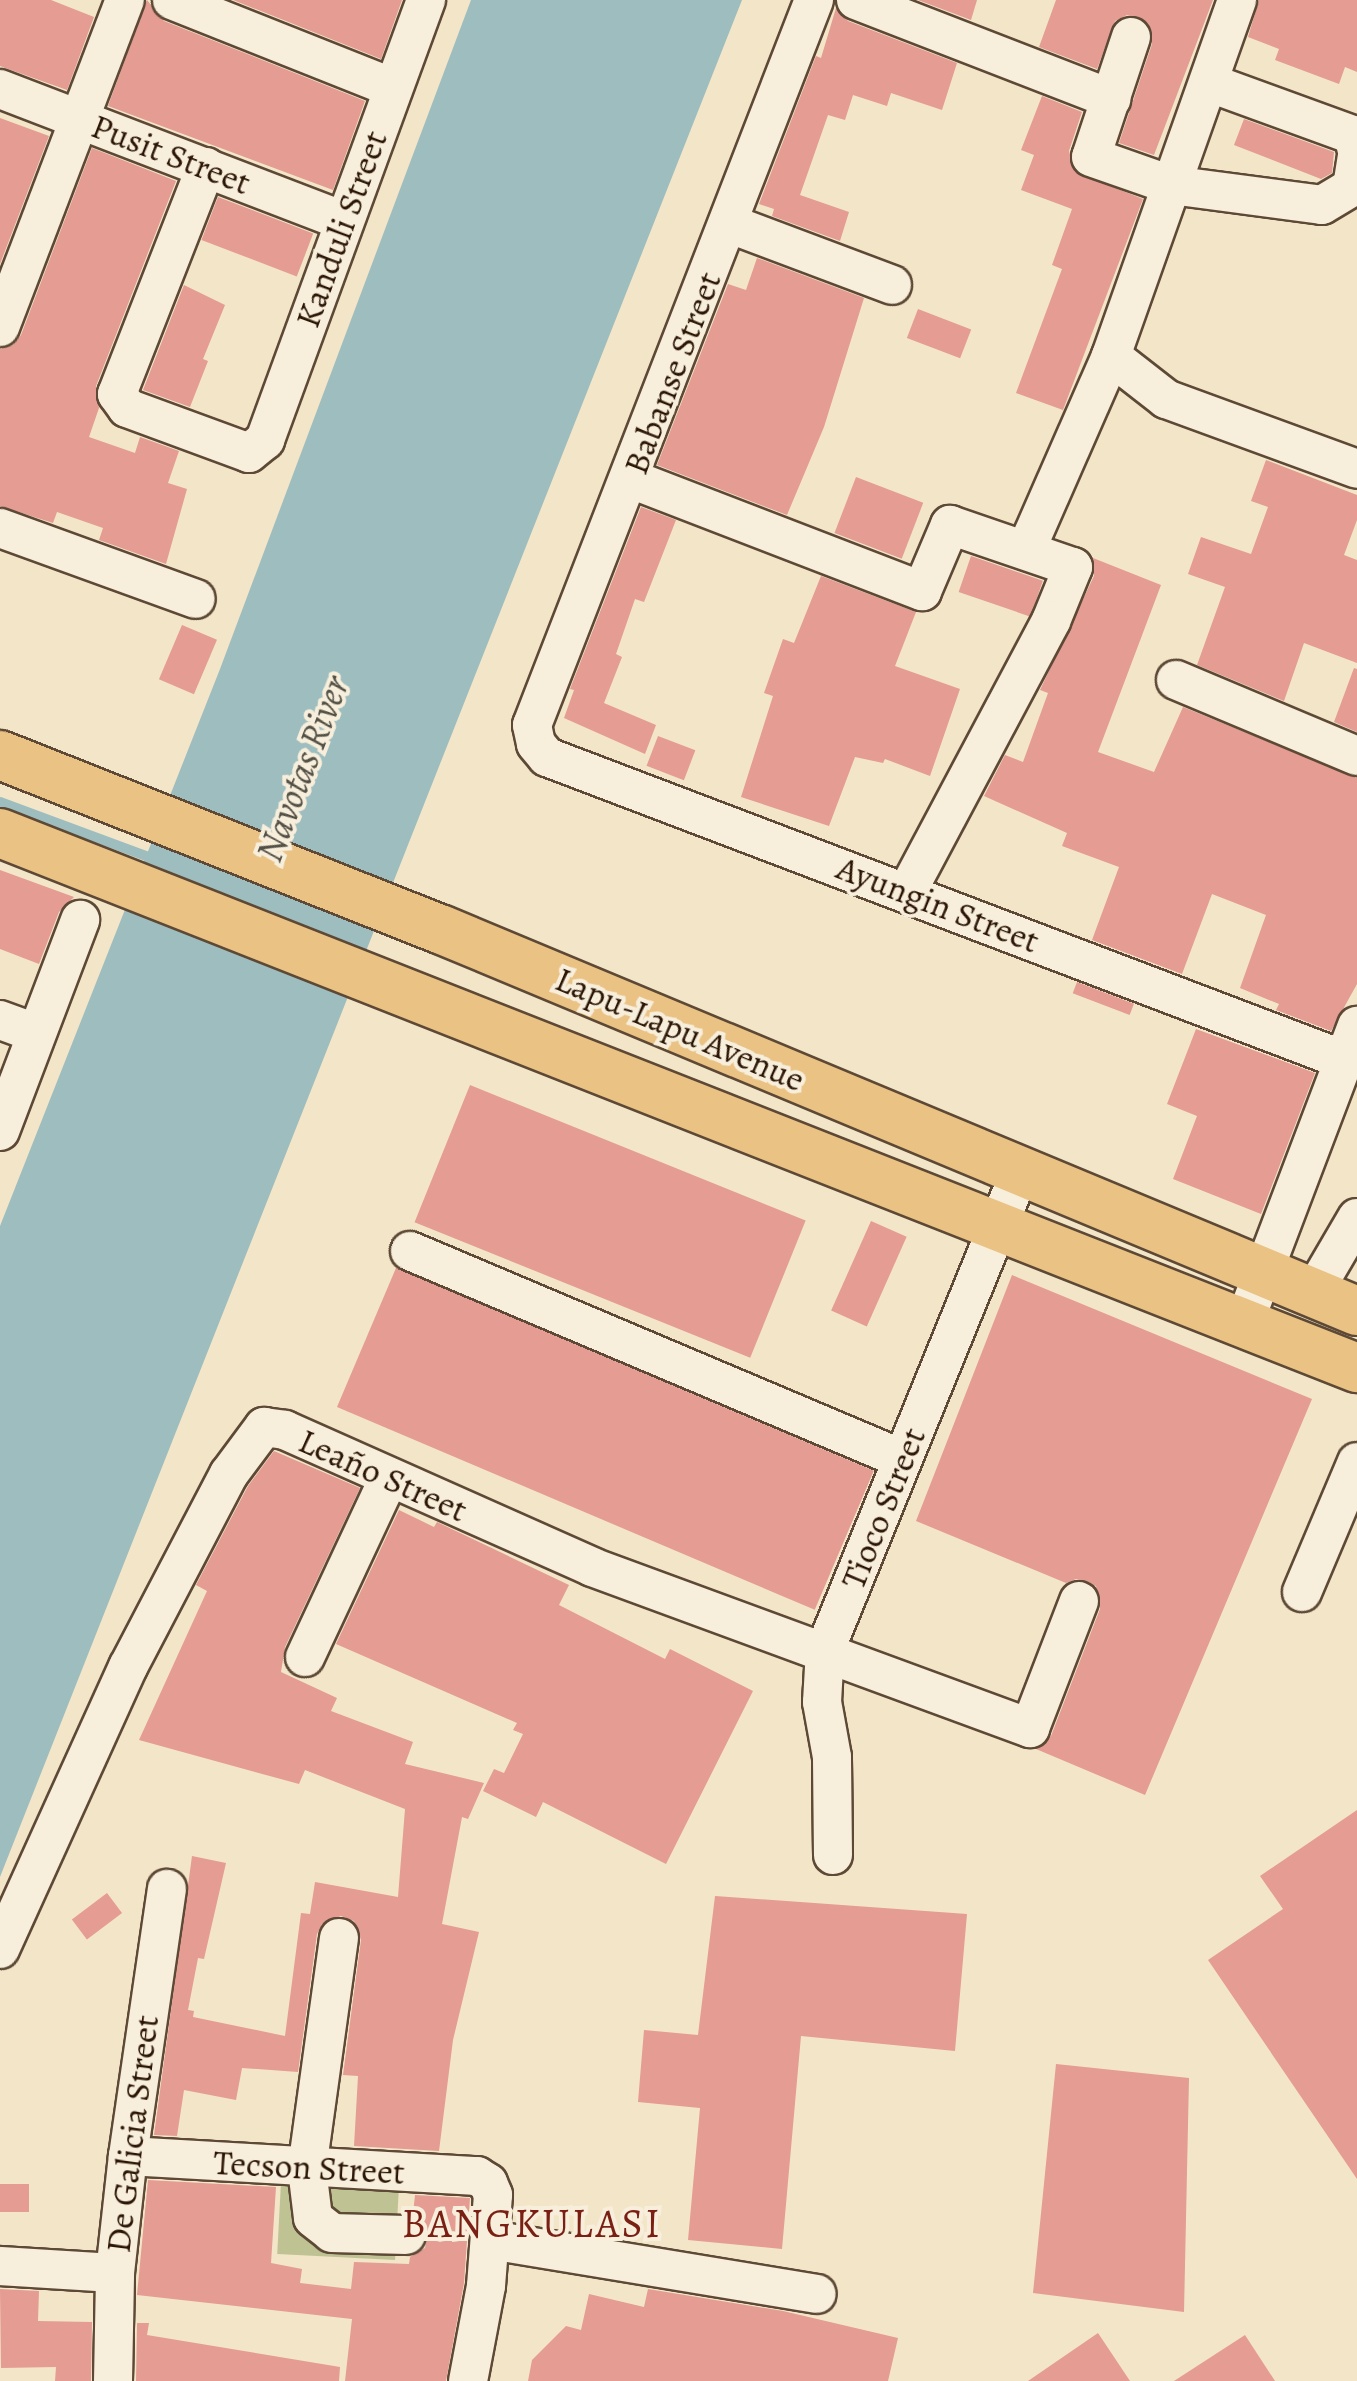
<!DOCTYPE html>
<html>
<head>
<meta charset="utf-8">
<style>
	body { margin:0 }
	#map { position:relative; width:1357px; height:2381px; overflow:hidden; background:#f3e5c8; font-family:Alegreya,serif }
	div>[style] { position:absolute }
	.green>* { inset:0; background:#bfc393; transform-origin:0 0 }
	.water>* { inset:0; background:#9ebdbe }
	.stream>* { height:10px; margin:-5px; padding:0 5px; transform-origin:5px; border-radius:5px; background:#9ebdbe }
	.building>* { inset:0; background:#e49c93; transform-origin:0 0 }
	.roads { filter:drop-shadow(2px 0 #5d4935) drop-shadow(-2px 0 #5d4935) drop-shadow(0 2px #5d4935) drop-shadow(0 -2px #5d4935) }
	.minor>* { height:38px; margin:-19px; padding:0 19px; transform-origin:19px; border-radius:19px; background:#f7eedb }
	.major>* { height:48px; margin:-24px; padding:0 24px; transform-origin:24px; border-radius:24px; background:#eac284 }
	span { translate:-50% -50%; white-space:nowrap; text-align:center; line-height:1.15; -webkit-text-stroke:8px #f7eedb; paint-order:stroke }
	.street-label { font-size:35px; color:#2b1504 }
	.water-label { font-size:38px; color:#535045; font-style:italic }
	.quarter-label { font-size:40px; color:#7a1f14; letter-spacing:2.5px }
</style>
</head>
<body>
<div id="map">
	<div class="green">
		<div style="left:281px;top:2182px;width:118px;height:72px;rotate:3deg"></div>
	</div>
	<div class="water">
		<div style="clip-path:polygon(471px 0,742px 0,0 1877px,0 1226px,220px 669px)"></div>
	</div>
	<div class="stream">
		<div style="left:0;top:802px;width:164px;rotate:20.3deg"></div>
	</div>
	<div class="building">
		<div style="clip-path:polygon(0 0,51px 0,94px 17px,67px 90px,0 66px)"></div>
		<div style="clip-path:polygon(147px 0,164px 21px,365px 101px,333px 190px,108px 106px)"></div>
		<div style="clip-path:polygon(233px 0,402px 0,381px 59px)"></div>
		<div style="clip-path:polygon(918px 0,977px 0,971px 20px)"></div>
		<div style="clip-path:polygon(1056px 0,1213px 0,1154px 155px,1119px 143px,1152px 44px,1148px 23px,1127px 15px,1115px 21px,1097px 69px,1039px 47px)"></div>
		<div style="clip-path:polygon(1259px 0,1357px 0,1357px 72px,1345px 67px,1339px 84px,1275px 60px,1279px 49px,1248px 37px)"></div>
		<div style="clip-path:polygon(836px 8px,848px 21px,957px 63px,942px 110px,891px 93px,887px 106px,853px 95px,845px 120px,828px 115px,800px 195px,849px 212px,840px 241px,772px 216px,774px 209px,759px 204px,816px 56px,821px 58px)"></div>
		<div style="clip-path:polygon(1042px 96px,1082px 112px,1069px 151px,1075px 172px,1143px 199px,1063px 410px,1016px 393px,1062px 269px,1052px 265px,1072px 209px,1021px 190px,1034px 155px,1021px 150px)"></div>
		<div style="clip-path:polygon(0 118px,49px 136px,0 264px)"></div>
		<div style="clip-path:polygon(1244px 119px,1334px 152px,1332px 173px,1321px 179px,1234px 145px)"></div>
		<div style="clip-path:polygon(92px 148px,176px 181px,96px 386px,99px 408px,89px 437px,135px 453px,140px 437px,179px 451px,168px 483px,187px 489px,166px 564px,99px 540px,103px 528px,57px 512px,53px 523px,0 506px,0 349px,13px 345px,21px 335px)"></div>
		<div style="left:218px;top:197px;width:102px;height:46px;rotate:21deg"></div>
		<div style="clip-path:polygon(757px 258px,864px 298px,824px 427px,787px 515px,657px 465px,728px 284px,746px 290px)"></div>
		<div style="clip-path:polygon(184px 285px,225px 305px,203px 359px,208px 361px,190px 407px,143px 390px)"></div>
		<div style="left:918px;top:309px;width:57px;height:31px;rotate:21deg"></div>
		<div style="clip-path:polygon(1266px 460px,1357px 495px,1357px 520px,1344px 555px,1357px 560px,1357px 663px,1304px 643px,1284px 701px,1197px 665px,1225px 587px,1188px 574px,1201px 537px,1251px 554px,1268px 507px,1251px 501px)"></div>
		<div style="left:856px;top:477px;width:72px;height:60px;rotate:21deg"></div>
		<div style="clip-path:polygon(641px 507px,676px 520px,644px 602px,635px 599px,616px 654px,622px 657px,604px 703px,656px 725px,645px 754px,564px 718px,574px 690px,570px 689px)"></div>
		<div style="left:971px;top:556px;width:76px;height:38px;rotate:19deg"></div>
		<div style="clip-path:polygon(1093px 558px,1161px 585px,1098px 752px,1154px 772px,1183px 707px,1357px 778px,1357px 984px,1331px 1031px,1276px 1010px,1279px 1004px,1240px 988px,1266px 915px,1212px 894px,1182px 974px,1092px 940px,1119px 867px,1062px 846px,1067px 833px,984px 796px,1005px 755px,1023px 762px,1048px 693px,1040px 690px,1094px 576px)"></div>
		<div style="clip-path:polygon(821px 576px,916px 612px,895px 666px,960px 689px,930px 776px,885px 759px,883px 763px,855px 757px,829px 826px,741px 797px,773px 696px,764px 693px,783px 639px,794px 643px)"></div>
		<div style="left:182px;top:625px;width:38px;height:59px;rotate:23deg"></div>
		<div style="clip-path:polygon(1354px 668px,1357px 669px,1357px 732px,1334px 722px)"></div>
		<div style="left:658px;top:736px;width:40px;height:32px;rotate:21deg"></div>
		<div style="clip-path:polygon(0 870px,74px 897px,59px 912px,39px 964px,0 949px)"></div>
		<div style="left:1077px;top:982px;width:61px;height:12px;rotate:21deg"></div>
		<div style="clip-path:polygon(1196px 1029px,1315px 1073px,1261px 1214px,1173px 1179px,1197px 1116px,1167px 1104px)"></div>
		<div style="left:470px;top:1085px;width:362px;height:148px;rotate:22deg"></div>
		<div style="left:871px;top:1221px;width:39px;height:98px;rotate:24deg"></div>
		<div style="left:396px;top:1268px;width:519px;height:151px;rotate:23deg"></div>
		<div style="clip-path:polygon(1012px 1275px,1312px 1399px,1145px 1795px,1036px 1749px,1051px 1736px,1100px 1609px,1096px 1586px,1076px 1579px,1066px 1583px,916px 1521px)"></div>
		<div style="clip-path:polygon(274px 1451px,360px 1488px,285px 1647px,281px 1672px,337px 1698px,331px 1711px,413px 1742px,405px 1764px,484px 1783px,468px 1819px,462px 1817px,442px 1924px,479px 1932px,453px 2040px,439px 2151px,354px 2146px,358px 2076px,343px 2075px,361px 1940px,354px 1921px,341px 1916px,322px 1924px,317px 1934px,298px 2072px,242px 2068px,236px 2100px,184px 2090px,177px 2136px,154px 2135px,192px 1856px,226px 1863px,204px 1959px,198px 1958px,188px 2010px,194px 2011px,193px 2017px,285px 2036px,301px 1913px,310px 1914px,315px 1882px,398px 1897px,405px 1809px,305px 1770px,299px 1784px,139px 1740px,207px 1591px,196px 1585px,248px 1486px)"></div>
		<div style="clip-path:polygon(399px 1510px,434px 1527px,437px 1522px,569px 1585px,559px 1605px,665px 1659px,670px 1649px,753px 1691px,666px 1864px,543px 1802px,536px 1817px,483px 1791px,494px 1769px,504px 1773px,523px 1734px,513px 1730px,517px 1723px,336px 1644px)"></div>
		<div style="clip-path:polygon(1357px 1810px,1357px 2179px,1208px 1960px,1283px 1909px,1260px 1876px)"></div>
		<div style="left:107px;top:1893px;width:25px;height:44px;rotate:53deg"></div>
		<div style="clip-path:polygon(715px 1896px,967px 1914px,955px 2051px,801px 2036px,782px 2249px,688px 2240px,700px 2108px,638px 2102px,644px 2030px,698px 2035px)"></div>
		<div style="clip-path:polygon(1056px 2064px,1189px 2078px,1184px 2312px,1033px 2293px)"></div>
		<div style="clip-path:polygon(148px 2180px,276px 2187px,271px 2263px,302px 2269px,300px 2283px,351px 2289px,354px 2262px,409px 2264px,410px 2257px,425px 2248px,428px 2235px,425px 2224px,413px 2214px,415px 2195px,470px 2198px,464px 2283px,446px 2381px,345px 2381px,352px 2319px,137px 2295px)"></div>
		<div style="left:0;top:2184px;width:29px;height:28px"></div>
		<div style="clip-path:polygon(0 2289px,39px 2291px,38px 2321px,92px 2322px,91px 2381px,55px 2381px,56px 2367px,1px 2368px)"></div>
		<div style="clip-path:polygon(648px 2289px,783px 2311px,898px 2338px,888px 2381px,528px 2381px,532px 2360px,566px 2326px,581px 2330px,589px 2294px,644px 2307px)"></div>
		<div style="clip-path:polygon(137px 2323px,149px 2323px,147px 2335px,340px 2367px,339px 2381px,136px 2381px)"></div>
		<div style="clip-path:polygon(1098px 2333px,1130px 2381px,1028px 2381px)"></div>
		<div style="clip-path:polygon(1245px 2335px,1275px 2381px,1174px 2381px)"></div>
	</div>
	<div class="roads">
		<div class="minor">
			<div style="left:172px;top:0;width:238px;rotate:21.7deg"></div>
			<div style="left:814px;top:0;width:778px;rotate:111.25deg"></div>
			<div style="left:532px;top:725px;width:19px;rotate:78deg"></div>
			<div style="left:536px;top:744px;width:17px;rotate:50deg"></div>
			<div style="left:547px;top:757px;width:853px;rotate:20.82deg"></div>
			<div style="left:856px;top:0;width:274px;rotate:21.2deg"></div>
			<div style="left:1131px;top:37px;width:126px;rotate:108.4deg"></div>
			<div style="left:1091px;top:157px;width:85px;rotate:19.3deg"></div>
			<div style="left:1171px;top:185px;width:152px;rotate:7.5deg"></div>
			<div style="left:1322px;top:205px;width:35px;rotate:-31deg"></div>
			<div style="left:1352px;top:187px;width:30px;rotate:-81deg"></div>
			<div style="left:1210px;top:83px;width:152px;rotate:20deg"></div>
			<div style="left:1353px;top:135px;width:16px;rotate:76deg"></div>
			<div style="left:0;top:89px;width:366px;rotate:21deg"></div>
			<div style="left:206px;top:167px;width:244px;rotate:111.4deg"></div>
			<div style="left:117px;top:394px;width:17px;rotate:54deg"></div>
			<div style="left:127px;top:408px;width:130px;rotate:20.2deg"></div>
			<div style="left:249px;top:453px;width:21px;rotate:-39deg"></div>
			<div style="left:265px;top:440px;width:469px;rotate:-69.9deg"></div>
			<div style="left:730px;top:224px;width:173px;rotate:20.6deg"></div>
			<div style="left:0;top:327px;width:350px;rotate:-69.1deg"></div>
			<div style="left:1111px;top:356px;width:70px;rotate:38deg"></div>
			<div style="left:1166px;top:399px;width:203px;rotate:20.1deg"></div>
			<div style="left:631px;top:479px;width:312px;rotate:21.1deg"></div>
			<div style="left:922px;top:591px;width:72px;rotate:-67deg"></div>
			<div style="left:950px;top:525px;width:130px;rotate:18.9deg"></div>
			<div style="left:1073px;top:567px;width:58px;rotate:112.2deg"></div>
			<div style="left:1051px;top:621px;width:307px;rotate:118deg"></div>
			<div style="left:0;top:528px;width:208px;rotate:19.9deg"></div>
			<div style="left:1026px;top:550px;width:212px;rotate:-66.3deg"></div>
			<div style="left:1111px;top:356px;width:378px;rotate:-70.5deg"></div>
			<div style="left:1176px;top:680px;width:196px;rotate:22.8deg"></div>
			<div style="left:0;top:1020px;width:38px;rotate:20deg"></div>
			<div style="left:0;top:1131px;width:226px;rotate:-69.2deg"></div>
			<div style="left:410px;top:1251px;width:534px;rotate:22.92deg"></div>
			<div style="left:1313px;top:1293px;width:87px;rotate:-59.6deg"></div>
			<div style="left:1244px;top:1323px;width:318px;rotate:-69.2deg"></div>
			<div style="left:1302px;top:1592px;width:141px;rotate:-67.1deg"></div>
			<div style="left:305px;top:1657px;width:198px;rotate:-64.9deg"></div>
			<div style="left:833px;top:1855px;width:98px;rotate:-90.6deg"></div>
			<div style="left:832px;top:1757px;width:56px;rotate:-100.3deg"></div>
			<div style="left:822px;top:1702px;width:52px;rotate:-86.7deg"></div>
			<div style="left:825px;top:1650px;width:516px;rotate:-67.81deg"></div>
			<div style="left:339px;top:1938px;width:233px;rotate:97.9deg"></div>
			<div style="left:307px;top:2169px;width:49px;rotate:83deg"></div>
			<div style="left:313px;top:2218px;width:24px;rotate:38deg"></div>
			<div style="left:332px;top:2233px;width:74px;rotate:1.5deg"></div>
			<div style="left:0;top:1949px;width:310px;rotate:-65.6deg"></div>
			<div style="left:128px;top:1667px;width:218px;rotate:-62.4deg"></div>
			<div style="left:229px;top:1474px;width:59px;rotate:-53.3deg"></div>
			<div style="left:264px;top:1427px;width:21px;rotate:8deg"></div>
			<div style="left:285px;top:1430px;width:336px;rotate:24deg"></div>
			<div style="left:592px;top:1567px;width:467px;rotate:20.2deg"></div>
			<div style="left:1030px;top:1728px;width:136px;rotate:-68.9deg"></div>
			<div style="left:128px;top:2156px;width:350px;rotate:3.3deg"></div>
			<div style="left:477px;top:2176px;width:13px;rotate:32deg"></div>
			<div style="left:488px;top:2183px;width:13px;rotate:67deg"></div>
			<div style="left:493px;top:2195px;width:91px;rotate:94.4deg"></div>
			<div style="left:486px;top:2286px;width:97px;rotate:100.7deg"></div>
			<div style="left:491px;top:2240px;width:330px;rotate:9.4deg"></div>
			<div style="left:0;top:2266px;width:115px;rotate:3.5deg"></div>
			<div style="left:113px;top:2381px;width:108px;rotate:-88.9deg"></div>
			<div style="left:115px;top:2273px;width:118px;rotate:-83.7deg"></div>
			<div style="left:128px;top:2156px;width:270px;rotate:-81.7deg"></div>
		</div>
		<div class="major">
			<div style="left:0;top:755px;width:473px;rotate:21.6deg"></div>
			<div style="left:440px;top:929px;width:993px;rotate:22.62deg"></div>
			<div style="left:0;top:833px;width:1459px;rotate:21.52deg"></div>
		</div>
	</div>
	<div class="street-label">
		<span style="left:171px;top:154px;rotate:21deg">Pusit Street</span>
		<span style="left:341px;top:229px;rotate:-70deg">Kanduli Street</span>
		<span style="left:672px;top:373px;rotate:-69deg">Babanse Street</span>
		<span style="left:938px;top:904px;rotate:21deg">Ayungin Street</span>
		<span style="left:680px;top:1029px;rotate:23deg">Lapu-Lapu Avenue</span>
		<span style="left:383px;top:1475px;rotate:24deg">Leaño Street</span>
		<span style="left:883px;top:1508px;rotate:-68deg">Tioco Street</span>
		<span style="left:132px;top:2134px;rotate:-83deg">De Galicia Street</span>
		<span style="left:309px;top:2167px;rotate:3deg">Tecson Street</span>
	</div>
	<div class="water-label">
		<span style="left:303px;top:769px;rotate:-69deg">Navotas River</span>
	</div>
	<div class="quarter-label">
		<span style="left:532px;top:2224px">BANGKULASI</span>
	</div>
</div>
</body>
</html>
